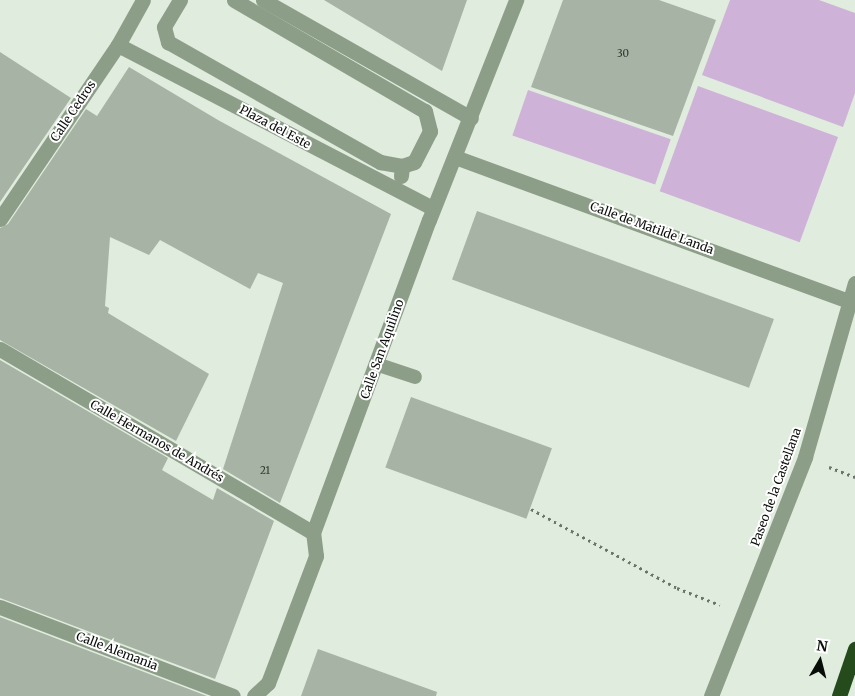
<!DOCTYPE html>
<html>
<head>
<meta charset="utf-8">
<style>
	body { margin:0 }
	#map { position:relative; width:855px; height:696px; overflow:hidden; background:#e0ecde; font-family:Merriweather,serif }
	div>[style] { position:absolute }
	.green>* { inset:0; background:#cfb2d8; transform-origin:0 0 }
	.building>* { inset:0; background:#a7b3a5; transform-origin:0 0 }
	.path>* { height:3px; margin-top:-1.5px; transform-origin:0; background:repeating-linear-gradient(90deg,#6b736a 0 2.5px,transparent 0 6.5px) }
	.lane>* { height:14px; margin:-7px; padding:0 7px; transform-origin:7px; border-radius:7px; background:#8c9e88 }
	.street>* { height:15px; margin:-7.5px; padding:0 7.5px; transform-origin:7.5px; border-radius:7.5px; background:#8c9e88 }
	.highway>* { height:15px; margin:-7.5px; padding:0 7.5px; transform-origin:7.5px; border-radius:7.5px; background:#254b1d }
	span { translate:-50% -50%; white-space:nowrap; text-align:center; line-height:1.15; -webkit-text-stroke:4px #fff; paint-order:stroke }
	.number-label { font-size:10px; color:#303630 }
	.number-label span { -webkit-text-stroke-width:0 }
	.street-label { font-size:12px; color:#090d09 }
	.north { position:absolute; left:795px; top:636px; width:50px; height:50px; -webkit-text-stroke:4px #fff; paint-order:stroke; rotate:8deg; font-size:14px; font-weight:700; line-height:20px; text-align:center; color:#090d09 }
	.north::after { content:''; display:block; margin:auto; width:18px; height:22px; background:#090d09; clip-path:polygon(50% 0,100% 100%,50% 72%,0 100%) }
</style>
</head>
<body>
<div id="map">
	<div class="green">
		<div style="clip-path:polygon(730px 0,819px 0,855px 13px,855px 93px,843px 127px,702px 75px)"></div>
		<div style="left:698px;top:86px;width:149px;height:112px;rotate:20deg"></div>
		<div style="left:528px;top:90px;width:151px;height:48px;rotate:19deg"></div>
	</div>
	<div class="building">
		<div style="clip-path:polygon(324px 0,467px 0,442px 71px)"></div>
		<div style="clip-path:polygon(563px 0,659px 0,716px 20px,673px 136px,531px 87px)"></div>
		<div style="clip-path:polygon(0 52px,71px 98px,0 202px)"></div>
		<div style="clip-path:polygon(129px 67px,218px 120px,391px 214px,280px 503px,223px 469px,283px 283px,258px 273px,250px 289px,160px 240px,149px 255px,110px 237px,105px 306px,109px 308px,108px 313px,209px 374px,176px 441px,0 340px,0 228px,8px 224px,86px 109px,97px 116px)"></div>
		<div style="left:477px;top:211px;width:316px;height:73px;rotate:20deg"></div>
		<div style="clip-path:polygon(0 360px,168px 458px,162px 470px,213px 500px,217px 488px,274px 521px,215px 679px,0 598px)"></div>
		<div style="left:411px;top:397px;width:150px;height:75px;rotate:20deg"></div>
		<div style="clip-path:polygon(0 617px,207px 696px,0 696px)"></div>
		<div style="clip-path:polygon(318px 649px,437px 692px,436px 696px,301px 696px)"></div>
	</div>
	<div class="path">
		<div style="left:829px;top:467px;width:28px;rotate:21deg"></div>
		<div style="left:531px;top:509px;width:166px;rotate:28.4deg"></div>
		<div style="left:677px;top:588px;width:46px;rotate:21.6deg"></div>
	</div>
	<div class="lane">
		<div style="left:376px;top:364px;width:41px;rotate:18.4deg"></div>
	</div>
	<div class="street">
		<div style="left:180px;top:0;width:31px;rotate:121deg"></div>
		<div style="left:164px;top:27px;width:16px;rotate:75deg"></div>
		<div style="left:168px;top:42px;width:244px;rotate:29.5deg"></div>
		<div style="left:380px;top:162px;width:22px;rotate:10deg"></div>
		<div style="left:402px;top:166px;width:10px;rotate:96deg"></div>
		<div style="left:234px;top:0;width:221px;rotate:30.2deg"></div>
		<div style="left:425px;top:111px;width:21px;rotate:76deg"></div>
		<div style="left:430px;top:131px;width:35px;rotate:117deg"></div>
		<div style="left:414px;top:162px;width:13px;rotate:162deg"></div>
		<div style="left:263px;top:0;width:239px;rotate:29.6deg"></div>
		<div style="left:118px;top:45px;width:355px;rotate:27.4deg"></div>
		<div style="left:455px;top:157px;width:419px;rotate:20.1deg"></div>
		<div style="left:0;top:219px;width:210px;rotate:-55.9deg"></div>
		<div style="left:118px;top:45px;width:51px;rotate:-60.9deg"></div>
		<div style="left:0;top:349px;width:363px;rotate:30.4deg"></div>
		<div style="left:0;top:607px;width:249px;rotate:20.9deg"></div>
		<div style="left:254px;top:696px;width:19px;rotate:-43deg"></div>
		<div style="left:268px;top:683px;width:136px;rotate:-69.3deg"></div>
		<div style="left:316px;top:556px;width:23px;rotate:-97deg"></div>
		<div style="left:313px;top:533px;width:334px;rotate:-69.7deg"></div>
		<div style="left:429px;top:220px;width:237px;rotate:-68.4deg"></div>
		<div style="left:711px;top:696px;width:257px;rotate:-68.5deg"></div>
		<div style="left:805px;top:457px;width:181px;rotate:-74deg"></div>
	</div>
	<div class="highway">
		<div style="left:839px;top:696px;width:50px;rotate:-71.2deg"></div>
	</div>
	<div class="number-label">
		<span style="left:623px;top:54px">30</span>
		<span style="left:265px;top:471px">21</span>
	</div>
	<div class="street-label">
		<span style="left:73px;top:111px;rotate:-56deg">Calle Cedros</span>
		<span style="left:275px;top:127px;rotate:28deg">Plaza del Este</span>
		<span style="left:652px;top:228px;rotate:20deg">Calle de Matilde Landa</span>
		<span style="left:382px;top:349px;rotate:-70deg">Calle San Aquilino</span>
		<span style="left:157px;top:441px;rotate:30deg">Calle Hermanos de Andrés</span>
		<span style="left:776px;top:487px;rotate:-70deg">Paseo de la Castellana</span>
		<span style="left:117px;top:651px;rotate:21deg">Calle Alemania</span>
	</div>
	<div class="north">N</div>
</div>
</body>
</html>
